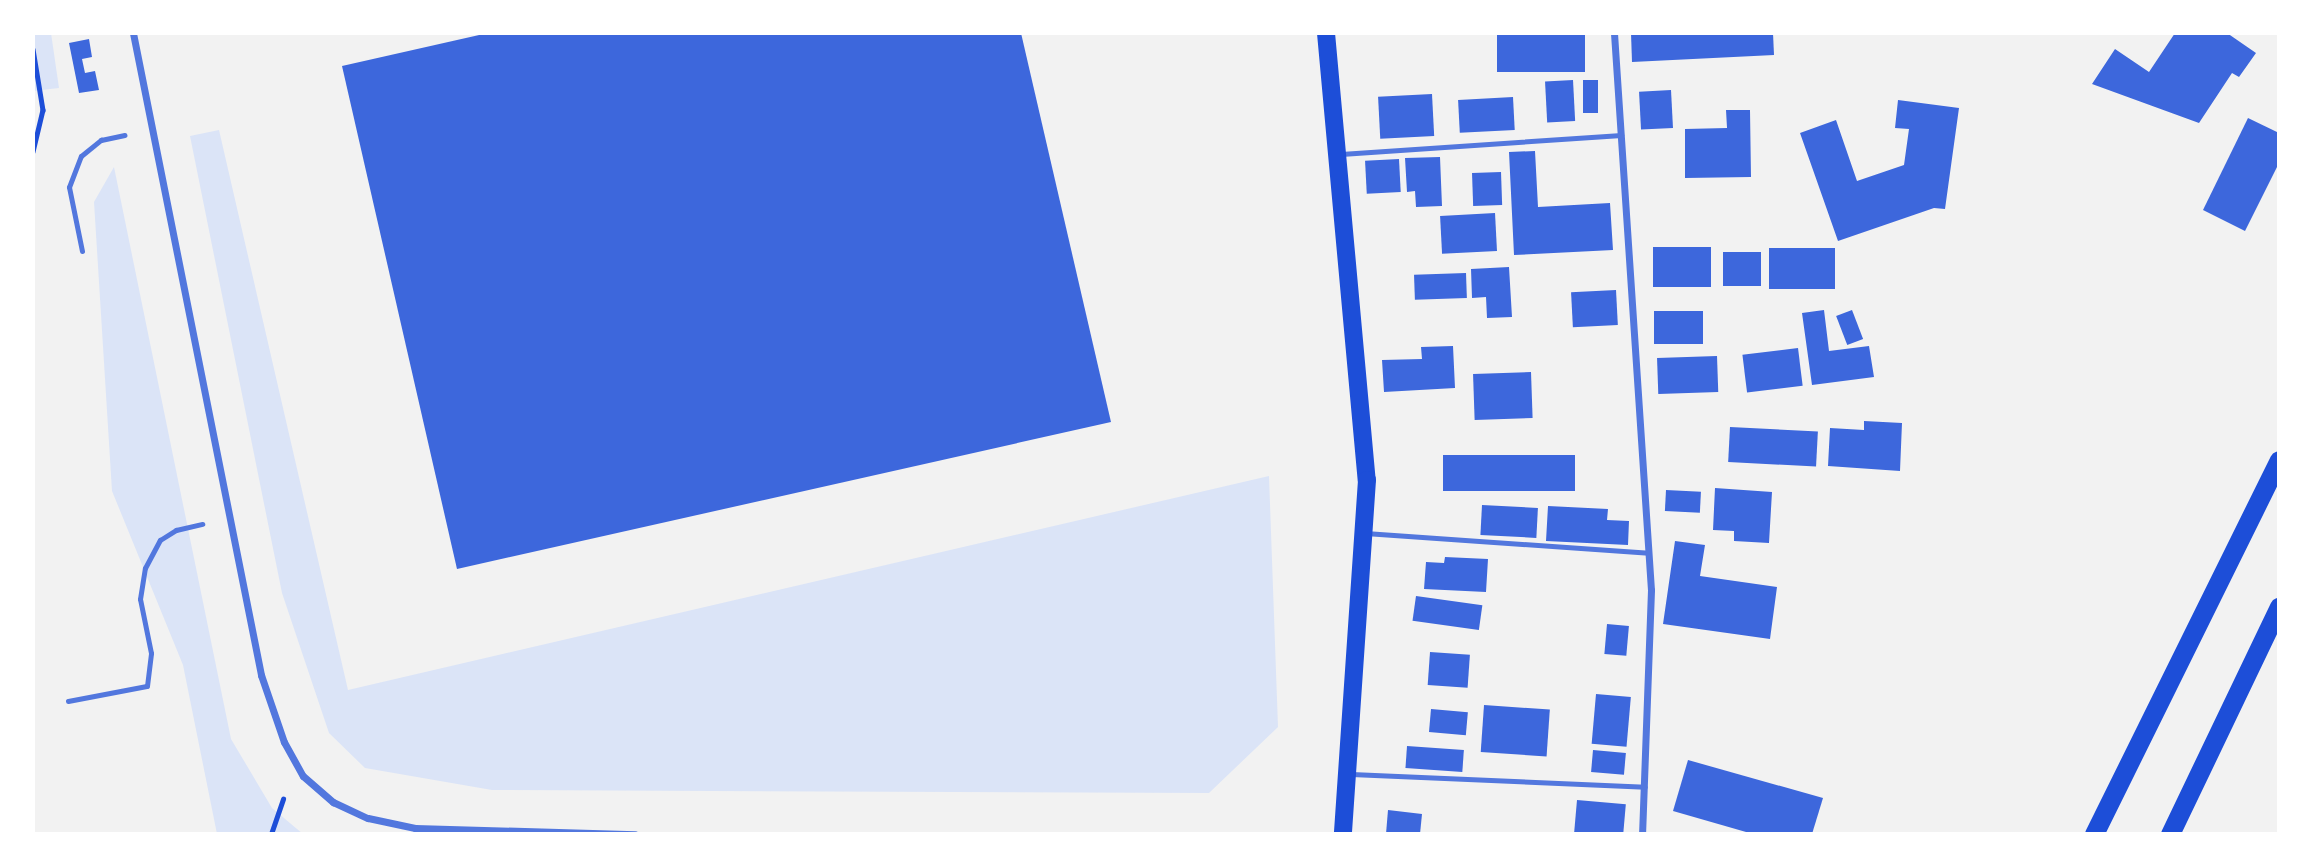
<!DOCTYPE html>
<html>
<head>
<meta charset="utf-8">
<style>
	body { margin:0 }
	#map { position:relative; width:2312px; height:867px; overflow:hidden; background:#f2f2f2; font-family:"Sofia Sans Condensed",sans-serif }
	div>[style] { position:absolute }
	.green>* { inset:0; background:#dbe4f7 }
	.building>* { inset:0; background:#3d67dc; transform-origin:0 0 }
	.path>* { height:4.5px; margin:-2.25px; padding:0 2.25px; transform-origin:2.25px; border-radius:2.25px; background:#1d4ed8 }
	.service>* { height:5px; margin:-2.5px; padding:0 2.5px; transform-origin:2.5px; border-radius:2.5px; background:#5277de }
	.minor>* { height:7px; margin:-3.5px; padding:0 3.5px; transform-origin:3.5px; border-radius:3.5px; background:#5277de }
	.primary>* { height:18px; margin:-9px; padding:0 9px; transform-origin:9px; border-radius:9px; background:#1d4ed8 }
	.trunk>* { height:19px; margin:-9.5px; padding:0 9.5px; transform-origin:9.5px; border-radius:9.5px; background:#1d4ed8 }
	span { translate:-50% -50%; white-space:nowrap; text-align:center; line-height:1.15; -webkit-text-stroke:5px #fff; paint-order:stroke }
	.frame { position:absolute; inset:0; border:35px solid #fff; pointer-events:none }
</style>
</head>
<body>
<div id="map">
	<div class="green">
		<div style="clip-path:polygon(33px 33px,51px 33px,59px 88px,33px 91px)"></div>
		<div style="clip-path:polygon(219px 130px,348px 690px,1269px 476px,1278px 727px,1209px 793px,492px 790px,365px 768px,329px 733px,282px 593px,190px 136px)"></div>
		<div style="clip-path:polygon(114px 167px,231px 739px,272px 808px,303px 834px,217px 834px,183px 665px,112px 491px,94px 202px)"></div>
	</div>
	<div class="building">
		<div style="clip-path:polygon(488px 33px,1021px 33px,1111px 422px,457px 569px,342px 66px)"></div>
		<div style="left:1497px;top:33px;width:88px;height:39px"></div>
		<div style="clip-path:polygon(1631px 33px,1773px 33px,1774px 55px,1632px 62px)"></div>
		<div style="clip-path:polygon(2175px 33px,2227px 33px,2256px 53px,2239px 77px,2232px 73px,2199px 123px,2092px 84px,2115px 49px,2149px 72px)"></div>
		<div style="clip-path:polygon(89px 39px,92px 57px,82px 59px,85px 73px,95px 71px,99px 90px,79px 93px,69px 43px)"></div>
		<div style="left:1573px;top:80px;width:41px;height:28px;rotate:87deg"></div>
		<div style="left:1583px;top:80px;width:15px;height:33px"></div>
		<div style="left:1671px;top:90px;width:38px;height:32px;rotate:87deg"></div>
		<div style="left:1432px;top:94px;width:42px;height:54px;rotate:87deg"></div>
		<div style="left:1513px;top:97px;width:33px;height:55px;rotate:87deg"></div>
		<div style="clip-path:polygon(1898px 100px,1959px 108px,1945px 209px,1934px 208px,1838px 241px,1800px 133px,1836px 120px,1857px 181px,1904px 165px,1909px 129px,1895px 128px)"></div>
		<div style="clip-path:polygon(1726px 110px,1750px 110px,1751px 177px,1685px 178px,1685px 129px,1727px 128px)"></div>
		<div style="clip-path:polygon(2248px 118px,2279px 133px,2279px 163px,2245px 231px,2203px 210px)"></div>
		<div style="clip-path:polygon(1535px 151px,1538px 207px,1610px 203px,1613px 250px,1514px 255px,1509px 152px)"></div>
		<div style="clip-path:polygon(1440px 157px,1442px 206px,1416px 207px,1415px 191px,1407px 192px,1405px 158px)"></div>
		<div style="left:1399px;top:159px;width:33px;height:34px;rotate:87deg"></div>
		<div style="left:1501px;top:172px;width:33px;height:29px;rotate:88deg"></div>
		<div style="left:1495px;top:213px;width:38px;height:55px;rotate:87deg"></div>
		<div style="left:1653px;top:247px;width:58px;height:40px"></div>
		<div style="left:1769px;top:248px;width:66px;height:41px"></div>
		<div style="left:1723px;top:252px;width:38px;height:34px"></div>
		<div style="clip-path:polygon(1509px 267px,1512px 317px,1487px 318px,1486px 297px,1472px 298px,1471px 269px)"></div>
		<div style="left:1466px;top:273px;width:25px;height:52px;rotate:88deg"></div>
		<div style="left:1616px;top:290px;width:35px;height:45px;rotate:87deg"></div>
		<div style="clip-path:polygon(1824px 310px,1829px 351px,1869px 346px,1874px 377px,1812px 385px,1802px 313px)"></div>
		<div style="left:1852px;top:310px;width:31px;height:17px;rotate:69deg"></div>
		<div style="left:1654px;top:311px;width:49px;height:33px"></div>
		<div style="clip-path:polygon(1453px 346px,1455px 388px,1384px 392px,1382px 360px,1422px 359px,1421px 347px)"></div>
		<div style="left:1798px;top:348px;width:38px;height:56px;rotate:83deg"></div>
		<div style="left:1717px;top:356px;width:36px;height:60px;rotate:88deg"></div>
		<div style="left:1531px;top:372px;width:46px;height:58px;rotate:88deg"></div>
		<div style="clip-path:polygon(1864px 421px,1902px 423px,1900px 471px,1828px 466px,1830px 428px,1864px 430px)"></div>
		<div style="left:1730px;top:427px;width:88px;height:35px;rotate:3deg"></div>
		<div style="left:1575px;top:455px;width:36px;height:132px;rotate:90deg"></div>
		<div style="clip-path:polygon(1715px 488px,1772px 492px,1769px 543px,1734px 541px,1734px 531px,1713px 530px)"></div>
		<div style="left:1666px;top:490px;width:35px;height:21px;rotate:3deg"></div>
		<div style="left:1482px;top:505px;width:56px;height:30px;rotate:3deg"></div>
		<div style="clip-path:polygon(1548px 506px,1608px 509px,1607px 520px,1629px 521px,1628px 545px,1546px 541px)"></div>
		<div style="clip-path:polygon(1675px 541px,1705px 545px,1700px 576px,1777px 587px,1770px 639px,1663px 624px)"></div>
		<div style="clip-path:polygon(1445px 557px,1488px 559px,1486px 592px,1424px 589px,1426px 562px,1444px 563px)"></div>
		<div style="left:1416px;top:596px;width:67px;height:25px;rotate:8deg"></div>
		<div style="left:1607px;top:624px;width:22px;height:30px;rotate:5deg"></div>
		<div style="left:1430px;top:652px;width:40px;height:33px;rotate:4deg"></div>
		<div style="left:1596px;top:694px;width:35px;height:50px;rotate:5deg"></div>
		<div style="left:1484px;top:705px;width:66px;height:47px;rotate:4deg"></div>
		<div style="left:1431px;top:709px;width:37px;height:23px;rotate:5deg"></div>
		<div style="left:1407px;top:746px;width:57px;height:22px;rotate:4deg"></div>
		<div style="left:1593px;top:750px;width:33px;height:22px;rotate:5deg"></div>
		<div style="clip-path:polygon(1688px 760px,1823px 798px,1812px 834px,1753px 834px,1673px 811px)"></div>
		<div style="left:1577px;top:800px;width:49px;height:32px;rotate:5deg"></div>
		<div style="clip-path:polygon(1388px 810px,1422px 814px,1420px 834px,1386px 834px)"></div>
	</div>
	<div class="path">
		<div style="left:33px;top:49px;width:62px;rotate:80.7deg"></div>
		<div style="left:43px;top:110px;width:43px;rotate:103.4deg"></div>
		<div style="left:271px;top:834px;width:37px;rotate:-71deg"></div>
	</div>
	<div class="service">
		<div style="left:1341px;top:154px;width:281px;rotate:-3.9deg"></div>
		<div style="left:82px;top:251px;width:65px;rotate:-101.5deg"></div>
		<div style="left:69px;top:187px;width:33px;rotate:-69deg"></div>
		<div style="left:81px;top:156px;width:26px;rotate:-39deg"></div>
		<div style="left:101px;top:140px;width:24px;rotate:-12deg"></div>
		<div style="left:1365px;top:533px;width:284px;rotate:4deg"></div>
		<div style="left:68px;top:701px;width:80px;rotate:-10.8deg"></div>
		<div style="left:147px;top:686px;width:33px;rotate:-83deg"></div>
		<div style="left:151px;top:653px;width:55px;rotate:-101.5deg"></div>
		<div style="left:140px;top:599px;width:31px;rotate:-81deg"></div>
		<div style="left:145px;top:568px;width:32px;rotate:-62deg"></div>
		<div style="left:160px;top:540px;width:19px;rotate:-32deg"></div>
		<div style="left:176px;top:530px;width:27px;rotate:-13deg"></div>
		<div style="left:1351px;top:774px;width:294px;rotate:2.5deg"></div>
	</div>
	<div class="minor">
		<div style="left:133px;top:33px;width:655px;rotate:78.72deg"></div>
		<div style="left:261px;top:675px;width:71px;rotate:71.1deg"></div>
		<div style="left:284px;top:742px;width:39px;rotate:61deg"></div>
		<div style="left:303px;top:776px;width:40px;rotate:41deg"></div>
		<div style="left:333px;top:802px;width:38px;rotate:25deg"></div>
		<div style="left:368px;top:818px;width:48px;rotate:12deg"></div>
		<div style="left:415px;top:828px;width:220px;rotate:1.6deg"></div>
		<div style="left:1614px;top:33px;width:558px;rotate:86.2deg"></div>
		<div style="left:1651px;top:590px;width:244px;rotate:92.1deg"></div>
	</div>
	<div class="primary">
		<div style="left:1326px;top:33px;width:449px;rotate:84.8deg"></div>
		<div style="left:1367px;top:480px;width:355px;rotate:93.9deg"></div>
	</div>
	<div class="trunk">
		<div style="left:2094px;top:834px;width:417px;rotate:-63.7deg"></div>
		<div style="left:2170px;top:834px;width:252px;rotate:-64.4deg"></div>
	</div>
	<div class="frame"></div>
</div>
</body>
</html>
